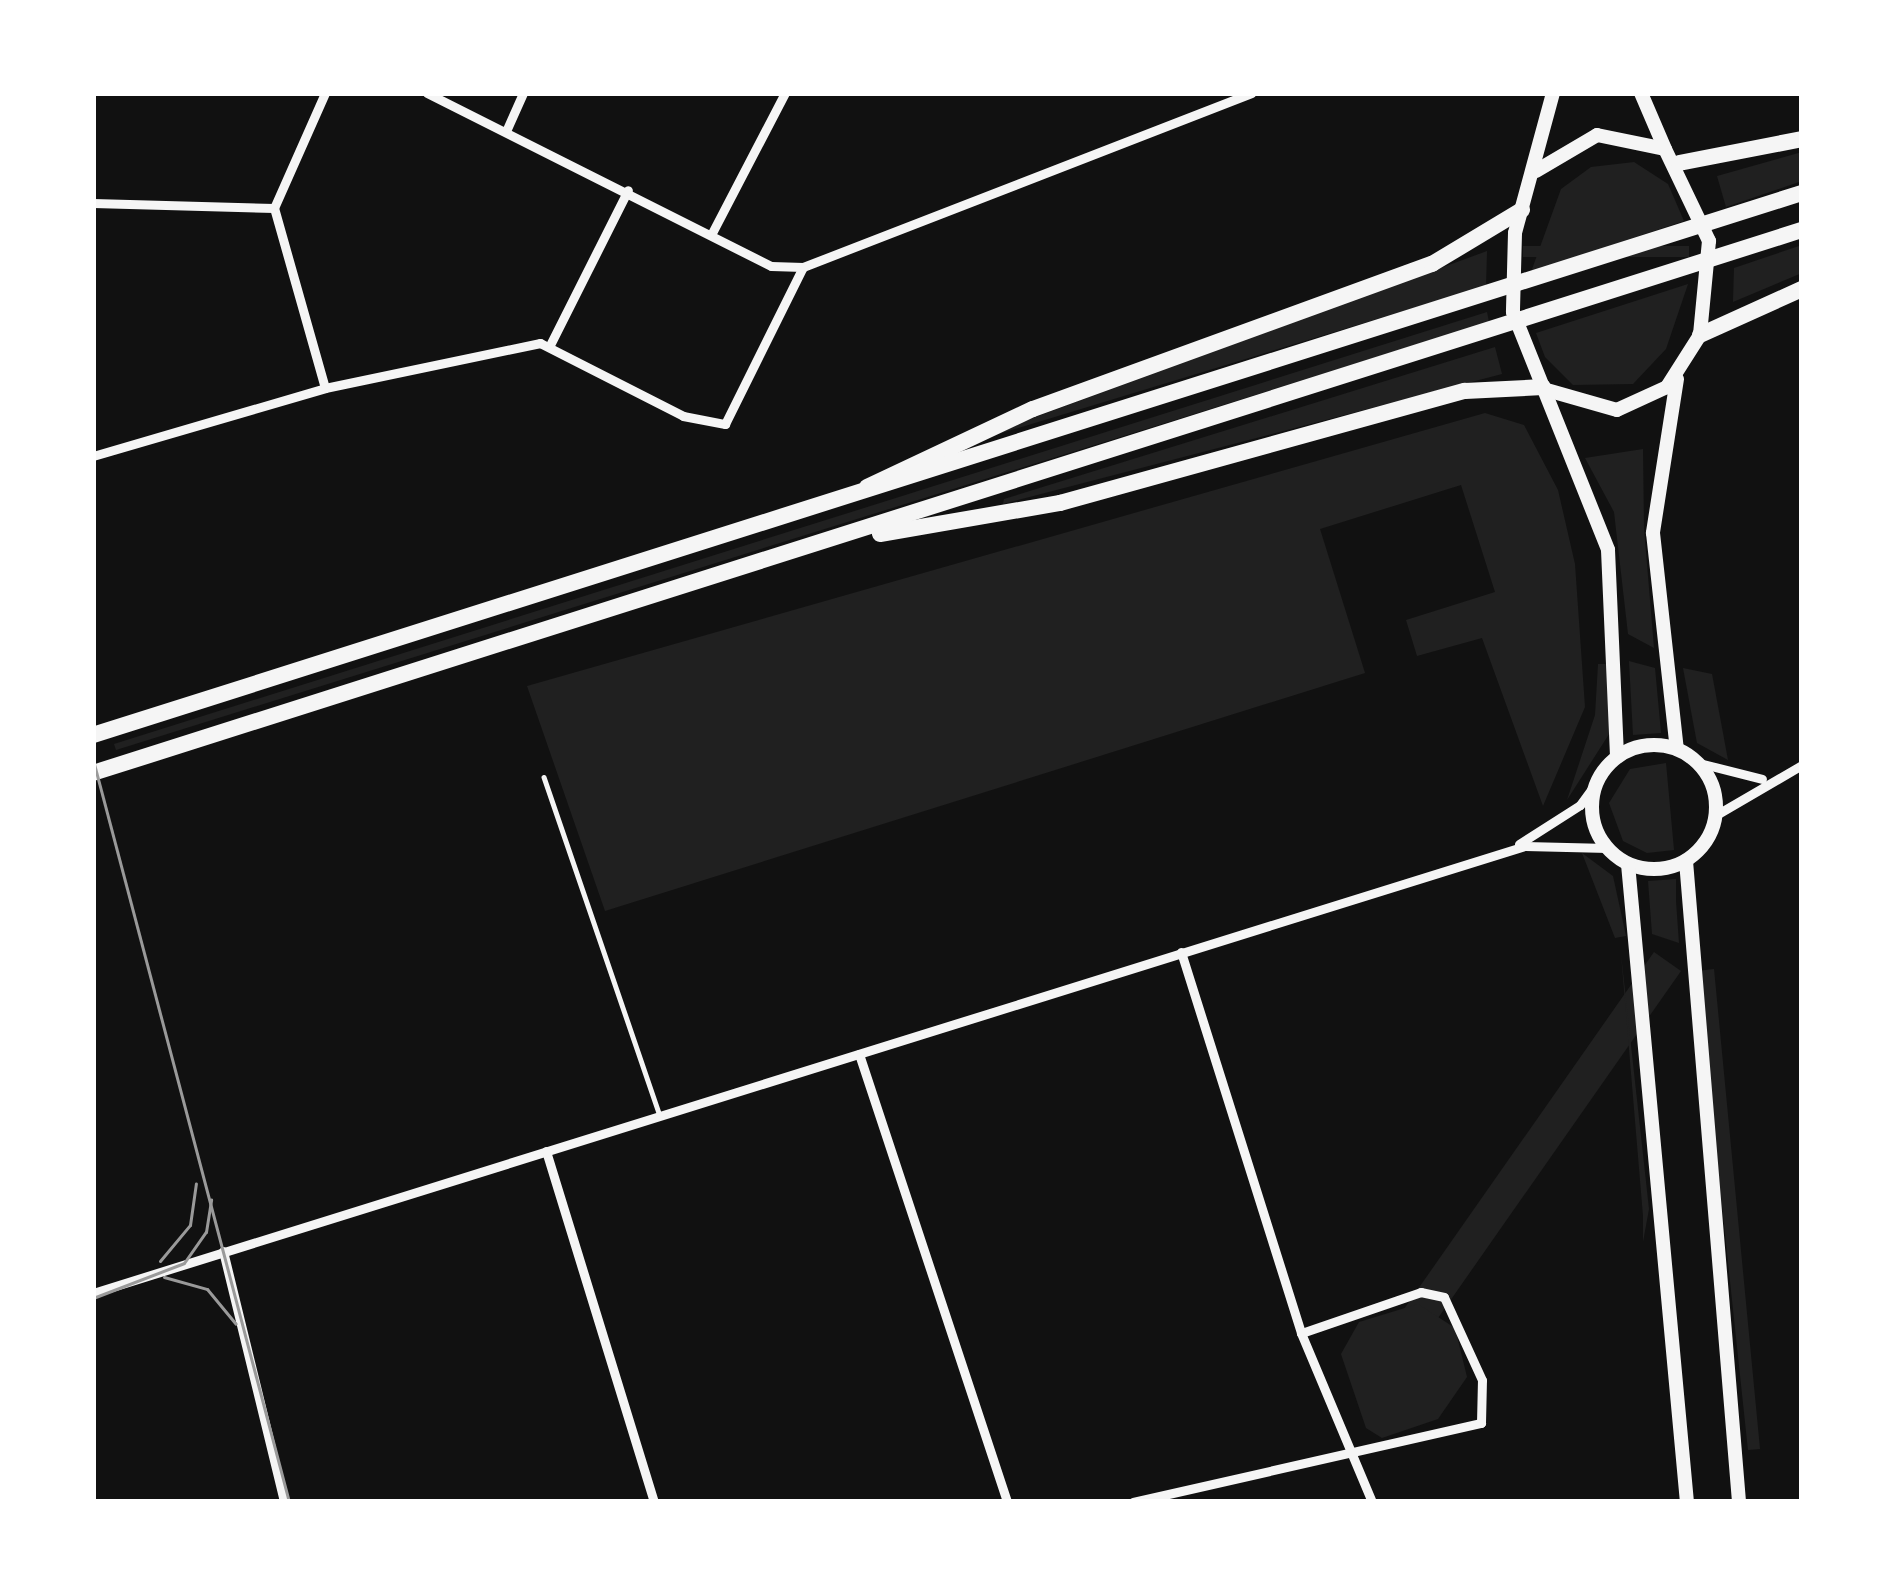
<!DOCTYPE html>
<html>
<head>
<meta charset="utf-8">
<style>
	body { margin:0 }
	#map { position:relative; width:1895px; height:1595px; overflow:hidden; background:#111; font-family:"Sofia Sans Condensed",sans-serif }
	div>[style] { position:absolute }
	.green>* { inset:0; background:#202020; transform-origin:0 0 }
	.service>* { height:4.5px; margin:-2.25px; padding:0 2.25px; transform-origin:2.25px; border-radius:2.25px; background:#f5f5f5 }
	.minor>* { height:9px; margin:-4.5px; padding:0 4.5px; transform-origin:4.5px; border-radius:4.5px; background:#f5f5f5 }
	.secondary>* { height:14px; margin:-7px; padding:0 7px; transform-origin:7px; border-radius:7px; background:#f5f5f5 }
	.secondary>.ring { margin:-7px; padding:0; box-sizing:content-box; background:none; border:14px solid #f5f5f5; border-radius:50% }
	.trunk>* { height:16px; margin:-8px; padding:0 8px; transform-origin:8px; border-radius:8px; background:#f5f5f5 }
	.tram>* { height:3px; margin:-1.5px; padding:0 1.5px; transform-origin:1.5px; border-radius:1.5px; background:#9a9a9a }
	span { translate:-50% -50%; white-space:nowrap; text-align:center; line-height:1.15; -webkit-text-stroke:9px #fff; paint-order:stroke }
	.frame { position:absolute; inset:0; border:96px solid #fff; pointer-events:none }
</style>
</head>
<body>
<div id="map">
	<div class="green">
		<div style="clip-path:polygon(1802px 152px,1802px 181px,1726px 207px,1717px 176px)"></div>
		<div style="clip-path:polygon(1634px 162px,1668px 184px,1684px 221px,1531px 272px,1561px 189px,1591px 167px)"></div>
		<div style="clip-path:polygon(1802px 245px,1802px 273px,1733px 302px,1734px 268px)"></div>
		<div style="left:1689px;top:246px;width:11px;height:166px;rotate:90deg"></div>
		<div style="clip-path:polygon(1487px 251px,1486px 286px,982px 439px,984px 436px)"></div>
		<div style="clip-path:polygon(1688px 284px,1666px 349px,1633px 384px,1573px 385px,1545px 357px,1536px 333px)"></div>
		<div style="clip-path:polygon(1487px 312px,1489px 322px,116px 750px,114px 744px)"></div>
		<div style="clip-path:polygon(1495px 347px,1502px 374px,1003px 504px,1004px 499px)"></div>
		<div style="clip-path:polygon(1485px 413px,1524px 425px,1558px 490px,1575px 564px,1585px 707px,1543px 806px,1482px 638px,1417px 656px,1406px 620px,1495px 592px,1461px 485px,1320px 529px,1365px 673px,605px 911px,527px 686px)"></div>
		<div style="clip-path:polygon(1643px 449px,1644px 528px,1654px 648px,1628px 634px,1614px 512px,1585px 458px)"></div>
		<div style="clip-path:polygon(1629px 661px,1655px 668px,1661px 733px,1633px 735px)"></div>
		<div style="clip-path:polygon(1598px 664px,1614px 664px,1611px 731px,1567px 800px,1595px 715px)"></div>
		<div style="clip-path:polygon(1683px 668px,1712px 674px,1728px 760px,1697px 743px)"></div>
		<div style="clip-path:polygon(1666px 763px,1674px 850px,1647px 853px,1623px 841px,1609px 803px,1630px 769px)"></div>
		<div style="clip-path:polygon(1582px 853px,1613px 876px,1626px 936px,1615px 938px)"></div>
		<div style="clip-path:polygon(1676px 879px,1676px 901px,1679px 943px,1652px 934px,1648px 881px)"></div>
		<div style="left:1654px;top:952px;width:33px;height:507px;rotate:35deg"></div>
		<div style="clip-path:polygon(1621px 954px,1649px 1209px,1643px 1242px,1643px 1216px)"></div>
		<div style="clip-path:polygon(1714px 969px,1760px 1449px,1748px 1450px,1697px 971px)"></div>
		<div style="clip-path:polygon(1418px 1304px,1455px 1328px,1467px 1377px,1438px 1419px,1382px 1438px,1366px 1428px,1341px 1354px,1359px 1322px)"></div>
	</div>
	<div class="service">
		<div style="left:544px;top:777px;width:354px;rotate:71.1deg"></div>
	</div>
	<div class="minor">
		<div style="left:427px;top:93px;width:385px;rotate:26.7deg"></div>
		<div style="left:771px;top:266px;width:32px;rotate:2deg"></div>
		<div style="left:803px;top:267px;width:481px;rotate:-21.2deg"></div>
		<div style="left:507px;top:129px;width:39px;rotate:-66deg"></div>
		<div style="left:93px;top:203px;width:181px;rotate:1.6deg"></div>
		<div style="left:712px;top:233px;width:158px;rotate:-62.5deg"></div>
		<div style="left:551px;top:343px;width:171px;rotate:-63.3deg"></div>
		<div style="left:325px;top:388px;width:187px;rotate:-105.8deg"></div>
		<div style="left:274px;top:208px;width:126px;rotate:-66.1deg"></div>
		<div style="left:93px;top:456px;width:242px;rotate:-16.3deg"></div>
		<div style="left:325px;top:388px;width:220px;rotate:-11.8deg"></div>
		<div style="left:540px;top:343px;width:161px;rotate:27deg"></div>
		<div style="left:683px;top:416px;width:43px;rotate:10.8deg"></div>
		<div style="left:725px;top:424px;width:175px;rotate:-63.6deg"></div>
		<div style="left:1695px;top:762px;width:69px;rotate:14.2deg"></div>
		<div style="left:1716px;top:815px;width:99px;rotate:-30.2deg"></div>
		<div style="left:1519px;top:844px;width:72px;rotate:-32.6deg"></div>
		<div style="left:1580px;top:805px;width:36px;rotate:-54deg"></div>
		<div style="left:1181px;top:952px;width:399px;rotate:72.5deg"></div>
		<div style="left:1301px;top:1333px;width:183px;rotate:67.2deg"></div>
		<div style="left:859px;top:1054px;width:472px;rotate:71.7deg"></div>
		<div style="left:546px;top:1151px;width:367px;rotate:72.9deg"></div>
		<div style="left:223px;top:1251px;width:258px;rotate:76.3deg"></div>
		<div style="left:93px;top:1293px;width:1500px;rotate:-17.34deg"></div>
		<div style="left:1525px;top:846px;width:83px;rotate:1.4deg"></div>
		<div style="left:1133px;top:1502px;width:357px;rotate:-12.8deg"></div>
		<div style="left:1481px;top:1423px;width:43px;rotate:-88.7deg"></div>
		<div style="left:1482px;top:1380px;width:91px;rotate:-114.6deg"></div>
		<div style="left:1444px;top:1297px;width:24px;rotate:-168deg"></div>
		<div style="left:1421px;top:1292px;width:127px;rotate:161.1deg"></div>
	</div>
	<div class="secondary">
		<div style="left:1553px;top:93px;width:145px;rotate:105.2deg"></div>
		<div style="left:1515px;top:233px;width:79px;rotate:91.5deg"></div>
		<div style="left:1513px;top:312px;width:256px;rotate:68.2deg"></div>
		<div style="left:1608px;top:550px;width:206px;rotate:87.5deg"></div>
		<div style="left:1641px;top:93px;width:61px;rotate:66.8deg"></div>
		<div style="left:1536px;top:171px;width:71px;rotate:-30.5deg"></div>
		<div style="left:1597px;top:135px;width:69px;rotate:11.6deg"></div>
		<div style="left:1665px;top:149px;width:102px;rotate:64.4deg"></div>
		<div style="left:1709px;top:241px;width:94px;rotate:95.5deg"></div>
		<div style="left:1700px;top:335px;width:62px;rotate:122.4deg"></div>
		<div style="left:1667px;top:387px;width:55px;rotate:155.3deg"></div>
		<div style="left:1617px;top:410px;width:73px;rotate:-164.1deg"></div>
		<div style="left:1677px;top:379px;width:156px;rotate:98.9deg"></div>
		<div style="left:1653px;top:533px;width:217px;rotate:83.7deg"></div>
		<div class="ring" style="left:1592px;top:745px;width:110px;height:110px"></div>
		<div style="left:1686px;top:861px;width:643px;rotate:85.27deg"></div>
		<div style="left:1628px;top:864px;width:641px;rotate:84.72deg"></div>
	</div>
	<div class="trunk">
		<div style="left:1679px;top:163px;width:125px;rotate:-11deg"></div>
		<div style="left:1700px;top:335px;width:112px;rotate:-24.3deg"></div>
		<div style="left:867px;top:487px;width:183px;rotate:-25.2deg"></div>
		<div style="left:1033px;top:409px;width:425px;rotate:-20deg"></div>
		<div style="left:1432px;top:264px;width:105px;rotate:-31deg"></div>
		<div style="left:880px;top:534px;width:183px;rotate:-9.8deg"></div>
		<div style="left:1060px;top:503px;width:420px;rotate:-15.5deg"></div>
		<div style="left:1465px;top:391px;width:78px;rotate:-2.9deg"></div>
		<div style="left:93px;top:735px;width:1793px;rotate:-17.6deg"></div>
		<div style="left:93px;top:773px;width:1793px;rotate:-17.63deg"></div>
	</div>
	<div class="tram">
		<div style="left:93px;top:760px;width:767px;rotate:75.2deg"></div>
		<div style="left:160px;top:1261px;width:47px;rotate:-50.2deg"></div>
		<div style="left:190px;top:1225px;width:42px;rotate:-81.9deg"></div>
		<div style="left:164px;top:1277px;width:45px;rotate:15.6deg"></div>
		<div style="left:207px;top:1289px;width:45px;rotate:50.4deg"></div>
		<div style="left:93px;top:1298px;width:97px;rotate:-21deg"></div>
		<div style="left:184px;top:1263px;width:38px;rotate:-55deg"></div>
		<div style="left:206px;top:1232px;width:33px;rotate:-81deg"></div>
	</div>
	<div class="frame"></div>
</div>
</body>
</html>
